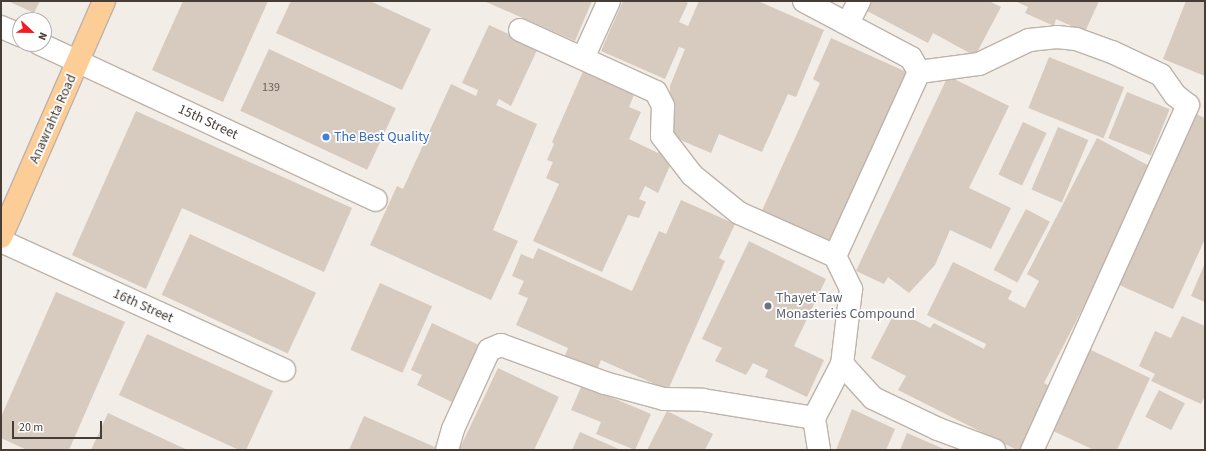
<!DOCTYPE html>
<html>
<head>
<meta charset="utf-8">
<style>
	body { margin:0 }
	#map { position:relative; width:1206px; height:451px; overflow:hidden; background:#f3ede7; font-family:"Source Sans 3",sans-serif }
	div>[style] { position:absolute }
	.building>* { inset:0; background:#d7cabf; transform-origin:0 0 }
	.roads { filter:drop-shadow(1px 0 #beb3a9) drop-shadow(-1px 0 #beb3a9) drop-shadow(0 1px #beb3a9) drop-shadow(0 -1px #beb3a9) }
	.minor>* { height:22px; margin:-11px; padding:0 11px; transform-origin:11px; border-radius:11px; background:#fff }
	.major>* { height:22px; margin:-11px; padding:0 11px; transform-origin:11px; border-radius:11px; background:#fccd97 }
	.dots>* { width:11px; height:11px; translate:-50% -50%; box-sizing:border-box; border:2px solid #fff; border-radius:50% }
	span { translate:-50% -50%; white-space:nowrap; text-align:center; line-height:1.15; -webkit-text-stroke:3.5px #fff; paint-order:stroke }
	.number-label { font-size:12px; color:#6a6058 }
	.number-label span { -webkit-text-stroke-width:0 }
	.street-label { font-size:14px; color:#463d36 }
	.shop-label { font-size:14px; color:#366cbe }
	.left { translate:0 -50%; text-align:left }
	.worship-label { font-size:14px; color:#5b616d }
	.frame { position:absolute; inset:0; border:2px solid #463d36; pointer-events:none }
	.north { position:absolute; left:12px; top:12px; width:40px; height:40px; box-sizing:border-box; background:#fff; border:1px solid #b5b1af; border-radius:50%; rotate:112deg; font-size:11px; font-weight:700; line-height:16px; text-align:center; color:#463d36 }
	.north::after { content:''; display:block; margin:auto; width:14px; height:18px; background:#f51b23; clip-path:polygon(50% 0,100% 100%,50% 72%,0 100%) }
	.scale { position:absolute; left:12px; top:421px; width:90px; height:18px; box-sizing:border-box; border:2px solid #463d36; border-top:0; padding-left:5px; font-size:12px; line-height:14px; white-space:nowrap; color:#463d36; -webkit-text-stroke:3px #fff; paint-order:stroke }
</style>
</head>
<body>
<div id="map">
	<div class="building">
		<div style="clip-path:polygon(8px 1px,40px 1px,34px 13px)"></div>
		<div style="clip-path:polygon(183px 1px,268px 1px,223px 102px,152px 70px)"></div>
		<div style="clip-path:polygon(291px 1px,370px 1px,431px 29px,402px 90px,276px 33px)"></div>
		<div style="clip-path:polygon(484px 1px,592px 1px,575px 41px)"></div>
		<div style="clip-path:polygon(623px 1px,684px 1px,688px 3px,679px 22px,688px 26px,699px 1px,758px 1px,824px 30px,796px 97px,788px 94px,762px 152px,719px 134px,711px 153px,671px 136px,670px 86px,685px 49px,679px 47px,665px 79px,601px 51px)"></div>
		<div style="clip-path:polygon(872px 1px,989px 1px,1001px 7px,975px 56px,933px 33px,928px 43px,867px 11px)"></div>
		<div style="clip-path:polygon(1015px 1px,1099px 1px,1085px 32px,1056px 19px,1054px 26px,1025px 13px,1028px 7px)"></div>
		<div style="clip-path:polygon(1186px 1px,1205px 1px,1205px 76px,1163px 59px)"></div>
		<div style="clip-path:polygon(489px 25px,538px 48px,511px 106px,499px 99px,496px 105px,537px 124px,493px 230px,518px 241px,491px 300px,370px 245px,397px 186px,403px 189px,451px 84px,476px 96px,478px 90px,462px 83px)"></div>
		<div style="clip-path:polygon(831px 38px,911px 74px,832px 249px,759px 217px,820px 83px,813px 79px)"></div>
		<div style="left:269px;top:49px;width:140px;height:68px;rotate:25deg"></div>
		<div style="left:1049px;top:57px;width:81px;height:55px;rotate:22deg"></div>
		<div style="clip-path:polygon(585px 67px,636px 90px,629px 107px,641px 112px,629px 139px,658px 153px,660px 148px,673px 159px,658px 193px,645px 186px,639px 199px,646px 202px,639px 218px,628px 215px,602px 272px,533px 241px,559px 184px,546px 178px,553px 162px,547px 160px,554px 144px,552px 142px)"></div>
		<div style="clip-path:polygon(948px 76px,1009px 106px,969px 188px,1011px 208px,991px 249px,950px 230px,935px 265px,909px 293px,888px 277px,884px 284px,856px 271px)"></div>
		<div style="left:1127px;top:92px;width:46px;height:50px;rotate:22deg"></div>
		<div style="clip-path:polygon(136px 111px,352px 208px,324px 272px,182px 208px,146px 289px,72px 255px)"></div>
		<div style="clip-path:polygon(1194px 113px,1205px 118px,1205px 239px,1173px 309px,1117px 284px)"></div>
		<div style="left:1023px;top:122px;width:26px;height:58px;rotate:25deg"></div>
		<div style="left:1058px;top:127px;width:33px;height:68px;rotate:23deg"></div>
		<div style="clip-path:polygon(1097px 138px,1155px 169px,1044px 383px,1055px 389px,1025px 450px,1017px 450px,898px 390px,906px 376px,871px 358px,896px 310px,930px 328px,934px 323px,984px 349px,986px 344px,927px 315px,953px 262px,1012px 291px,1008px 299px,1025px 308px,1039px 281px,1027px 274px)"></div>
		<div style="clip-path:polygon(681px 200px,735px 224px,719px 258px,725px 261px,668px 390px,601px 360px,596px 372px,564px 358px,568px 348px,516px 325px,528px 298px,518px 294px,524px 281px,512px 276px,521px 254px,533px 259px,538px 248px,632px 291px,659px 231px,666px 234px)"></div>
		<div style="left:1026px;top:209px;width:27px;height:69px;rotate:28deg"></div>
		<div style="left:190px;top:234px;width:139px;height:67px;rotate:25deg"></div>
		<div style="clip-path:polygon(749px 241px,826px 279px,794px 346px,824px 360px,807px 397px,765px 377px,768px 370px,753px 363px,746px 375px,715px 361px,722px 348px,702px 339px)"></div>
		<div style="clip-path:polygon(1205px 263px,1205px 302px,1191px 296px)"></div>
		<div style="left:380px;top:283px;width:57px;height:73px;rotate:24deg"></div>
		<div style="clip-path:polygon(56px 292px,125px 322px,69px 450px,27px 450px,1px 438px,1px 417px)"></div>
		<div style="clip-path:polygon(1182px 316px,1205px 326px,1205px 396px,1201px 404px,1151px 381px,1155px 374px,1139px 366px,1155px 331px,1171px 338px)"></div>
		<div style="clip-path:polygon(432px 323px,481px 346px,454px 403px,417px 385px,422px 375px,411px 370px)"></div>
		<div style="clip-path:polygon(147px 334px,273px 391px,246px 450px,239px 450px,119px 395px)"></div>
		<div style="clip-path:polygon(1089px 349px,1150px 378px,1117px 450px,1094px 450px,1051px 430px)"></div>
		<div style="clip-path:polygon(498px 368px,559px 397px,534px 450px,459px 450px)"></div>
		<div style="clip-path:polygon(582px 385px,651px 414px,635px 450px,596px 434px,601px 422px,571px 410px)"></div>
		<div style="left:1159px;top:390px;width:29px;height:30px;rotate:27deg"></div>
		<div style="clip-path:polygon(852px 409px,895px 429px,886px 450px,836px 450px)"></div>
		<div style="clip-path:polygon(667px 411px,713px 434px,705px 450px,647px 450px)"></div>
		<div style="clip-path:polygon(108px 413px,181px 447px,188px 450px,91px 450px)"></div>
		<div style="clip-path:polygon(364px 416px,437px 448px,436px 450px,349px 450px)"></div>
		<div style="clip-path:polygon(580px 432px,621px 450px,572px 450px)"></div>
		<div style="clip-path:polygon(907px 433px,946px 450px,900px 450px)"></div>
	</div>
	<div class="roads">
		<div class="minor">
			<div style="left:804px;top:1px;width:121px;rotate:28deg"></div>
			<div style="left:911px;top:58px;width:16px;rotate:60deg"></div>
			<div style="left:919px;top:72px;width:202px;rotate:114.5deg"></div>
			<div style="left:835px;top:256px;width:37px;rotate:64deg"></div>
			<div style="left:851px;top:289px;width:76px;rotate:96.8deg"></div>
			<div style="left:842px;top:364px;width:61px;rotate:117.4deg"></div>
			<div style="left:814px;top:418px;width:32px;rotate:81deg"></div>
			<div style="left:848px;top:23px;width:25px;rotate:-63deg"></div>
			<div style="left:1px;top:27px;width:21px;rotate:23deg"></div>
			<div style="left:520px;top:30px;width:149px;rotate:24.5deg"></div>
			<div style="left:656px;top:92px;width:16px;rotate:63deg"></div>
			<div style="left:663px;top:106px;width:30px;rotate:92deg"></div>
			<div style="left:662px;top:136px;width:49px;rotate:52.4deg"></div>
			<div style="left:692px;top:175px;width:60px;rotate:39deg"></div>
			<div style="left:739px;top:213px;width:105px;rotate:24.1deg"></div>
			<div style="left:40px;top:44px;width:370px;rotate:24.9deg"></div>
			<div style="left:583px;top:58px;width:63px;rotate:-65.5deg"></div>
			<div style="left:919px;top:72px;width:61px;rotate:-7.6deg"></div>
			<div style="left:979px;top:64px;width:55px;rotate:-25.6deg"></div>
			<div style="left:1029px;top:40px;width:28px;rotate:-6deg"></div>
			<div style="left:1057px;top:37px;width:19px;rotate:6deg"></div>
			<div style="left:1076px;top:39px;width:38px;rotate:20deg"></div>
			<div style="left:1112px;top:52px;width:54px;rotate:25.1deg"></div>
			<div style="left:1161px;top:75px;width:24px;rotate:55deg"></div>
			<div style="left:1175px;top:95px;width:16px;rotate:38deg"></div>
			<div style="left:1188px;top:105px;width:379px;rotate:114.3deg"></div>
			<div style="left:1px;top:241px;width:311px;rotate:24.5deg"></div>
			<div style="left:842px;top:364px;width:46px;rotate:47.6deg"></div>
			<div style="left:873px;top:398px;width:72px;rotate:25.5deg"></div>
			<div style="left:938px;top:429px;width:60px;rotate:20.6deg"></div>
			<div style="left:447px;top:450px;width:22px;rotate:-74deg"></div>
			<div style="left:453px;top:429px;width:87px;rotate:-65.5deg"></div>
			<div style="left:489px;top:350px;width:13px;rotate:-23deg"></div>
			<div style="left:501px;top:345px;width:111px;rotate:20.1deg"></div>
			<div style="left:605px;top:383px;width:61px;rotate:15.2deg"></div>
			<div style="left:664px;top:399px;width:39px;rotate:1deg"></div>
			<div style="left:703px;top:400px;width:112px;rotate:9.2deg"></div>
		</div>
		<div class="major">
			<div style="left:1px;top:237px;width:257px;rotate:-66.4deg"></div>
		</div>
	</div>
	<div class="dots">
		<div style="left:326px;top:137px;background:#3f7fe0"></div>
		<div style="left:768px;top:306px;background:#6b7280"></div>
	</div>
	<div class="number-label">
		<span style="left:271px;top:88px">139</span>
	</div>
	<div class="street-label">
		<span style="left:53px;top:119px;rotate:-66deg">Anawrahta Road</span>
		<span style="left:208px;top:122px;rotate:25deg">15th Street</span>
		<span style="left:143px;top:306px;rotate:24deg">16th Street</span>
	</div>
	<div class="shop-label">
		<span class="left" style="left:334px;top:137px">The Best Quality</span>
	</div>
	<div class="worship-label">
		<span class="left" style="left:776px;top:306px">Thayet Taw<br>Monasteries Compound</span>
	</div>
	<div class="frame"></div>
	<div class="north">N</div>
	<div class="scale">20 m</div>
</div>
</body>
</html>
